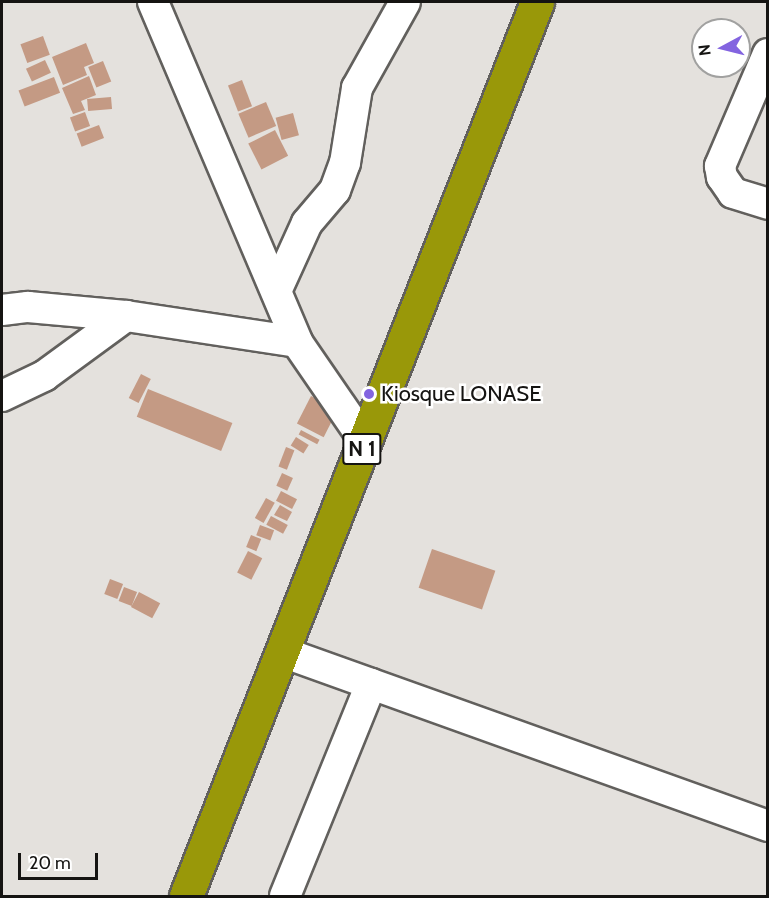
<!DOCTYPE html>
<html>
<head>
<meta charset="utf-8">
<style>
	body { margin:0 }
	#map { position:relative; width:769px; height:898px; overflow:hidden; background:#e4e1dd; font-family:Cabin,sans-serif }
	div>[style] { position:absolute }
	.building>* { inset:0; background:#c49a84; transform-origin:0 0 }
	.roads { filter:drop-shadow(2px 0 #62605d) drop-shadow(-2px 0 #62605d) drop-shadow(0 2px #62605d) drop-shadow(0 -2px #62605d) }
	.minor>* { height:30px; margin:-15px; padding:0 15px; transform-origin:15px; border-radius:15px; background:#fff }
	.highway>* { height:33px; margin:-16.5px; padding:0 16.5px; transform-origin:16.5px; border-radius:16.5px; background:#999809 }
	.dots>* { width:16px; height:16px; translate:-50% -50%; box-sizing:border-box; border:3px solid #fff; border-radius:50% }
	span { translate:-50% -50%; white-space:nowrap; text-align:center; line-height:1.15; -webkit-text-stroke:5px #fff; paint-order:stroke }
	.shield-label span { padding:2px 4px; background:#fff; border:2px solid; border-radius:4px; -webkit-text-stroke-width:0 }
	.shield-label { font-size:21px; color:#151412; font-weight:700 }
	.poi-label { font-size:22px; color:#151412 }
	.left { translate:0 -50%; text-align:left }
	.frame { position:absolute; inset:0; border:3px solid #151412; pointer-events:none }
	.north { position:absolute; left:691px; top:18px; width:60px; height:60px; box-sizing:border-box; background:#fff; border:2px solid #a1a1a0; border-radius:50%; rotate:263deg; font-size:16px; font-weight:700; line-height:24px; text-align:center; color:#151412 }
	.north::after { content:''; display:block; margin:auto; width:21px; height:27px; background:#8364e0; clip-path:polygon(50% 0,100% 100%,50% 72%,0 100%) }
	.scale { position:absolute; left:18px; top:853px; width:80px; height:27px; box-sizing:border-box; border:3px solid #151412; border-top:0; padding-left:8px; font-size:18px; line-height:21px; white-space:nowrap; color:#151412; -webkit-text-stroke:4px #fff; paint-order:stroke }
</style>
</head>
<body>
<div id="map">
	<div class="building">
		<div style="left:43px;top:36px;width:20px;height:24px;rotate:70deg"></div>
		<div style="clip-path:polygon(86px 43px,94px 63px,84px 67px,87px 75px,63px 85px,52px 57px)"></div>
		<div style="left:45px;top:60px;width:14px;height:21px;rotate:65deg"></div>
		<div style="left:103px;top:61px;width:22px;height:16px;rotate:68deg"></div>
		<div style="clip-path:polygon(89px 76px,96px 95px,81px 101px,85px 110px,73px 114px,62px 88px)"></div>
		<div style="left:54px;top:77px;width:17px;height:38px;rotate:69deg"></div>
		<div style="left:242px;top:80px;width:28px;height:15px;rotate:69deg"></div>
		<div style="left:111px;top:97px;width:12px;height:24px;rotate:85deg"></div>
		<div style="left:266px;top:102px;width:26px;height:30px;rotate:67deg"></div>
		<div style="left:85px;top:112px;width:15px;height:16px;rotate:70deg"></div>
		<div style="left:293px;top:113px;width:23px;height:18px;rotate:75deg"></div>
		<div style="left:99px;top:125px;width:14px;height:24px;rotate:69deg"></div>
		<div style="left:275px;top:130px;width:29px;height:30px;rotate:63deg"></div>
		<div style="left:141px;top:374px;width:11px;height:27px;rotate:27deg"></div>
		<div style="left:148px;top:389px;width:91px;height:30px;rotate:22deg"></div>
		<div style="left:311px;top:396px;width:30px;height:31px;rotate:27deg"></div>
		<div style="left:301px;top:430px;width:21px;height:5px;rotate:28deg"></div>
		<div style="left:296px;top:437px;width:15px;height:10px;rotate:32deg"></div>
		<div style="left:286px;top:447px;width:9px;height:21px;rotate:21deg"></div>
		<div style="left:282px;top:473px;width:12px;height:14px;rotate:24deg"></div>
		<div style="left:281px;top:491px;width:18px;height:11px;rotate:27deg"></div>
		<div style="left:266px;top:498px;width:10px;height:23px;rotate:29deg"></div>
		<div style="clip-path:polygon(280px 505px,292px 512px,287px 521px,274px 515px)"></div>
		<div style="left:271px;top:516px;width:19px;height:10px;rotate:28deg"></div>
		<div style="left:260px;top:525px;width:15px;height:11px;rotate:20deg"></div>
		<div style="left:251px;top:535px;width:11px;height:13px;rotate:22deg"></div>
		<div style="left:432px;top:549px;width:67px;height:41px;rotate:19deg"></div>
		<div style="left:248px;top:551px;width:16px;height:24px;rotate:27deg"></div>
		<div style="left:110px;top:579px;width:14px;height:16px;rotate:21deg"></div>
		<div style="left:124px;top:587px;width:14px;height:15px;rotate:21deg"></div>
		<div style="left:139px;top:592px;width:24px;height:17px;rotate:28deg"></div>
	</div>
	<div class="roads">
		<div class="minor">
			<div style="left:153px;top:2px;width:369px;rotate:67deg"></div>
			<div style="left:297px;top:342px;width:120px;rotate:55.5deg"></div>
			<div style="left:768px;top:54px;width:122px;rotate:113.2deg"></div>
			<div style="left:720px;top:166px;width:11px;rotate:80deg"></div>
			<div style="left:722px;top:177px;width:19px;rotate:55deg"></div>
			<div style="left:733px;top:193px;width:37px;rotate:17deg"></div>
			<div style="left:277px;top:289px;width:72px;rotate:-65.6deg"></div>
			<div style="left:307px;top:223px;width:43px;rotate:-49.7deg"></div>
			<div style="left:335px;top:190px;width:29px;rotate:-70deg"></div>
			<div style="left:345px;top:163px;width:76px;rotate:-80.9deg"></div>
			<div style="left:357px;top:88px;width:98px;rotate:-60.8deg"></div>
			<div style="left:2px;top:310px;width:26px;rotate:-7deg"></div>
			<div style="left:28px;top:307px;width:98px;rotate:5.2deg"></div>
			<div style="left:126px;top:316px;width:173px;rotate:8.6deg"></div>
			<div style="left:2px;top:396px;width:47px;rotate:-25.5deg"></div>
			<div style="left:44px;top:376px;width:102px;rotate:-36.2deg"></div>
			<div style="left:282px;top:652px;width:516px;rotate:19.7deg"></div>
			<div style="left:285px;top:896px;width:229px;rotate:-67.9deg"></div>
		</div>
		<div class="highway">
			<div style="left:186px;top:896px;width:960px;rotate:-68.56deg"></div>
		</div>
	</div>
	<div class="dots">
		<div style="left:369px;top:394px;background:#8364e0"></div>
	</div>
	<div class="shield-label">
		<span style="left:362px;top:449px">N 1</span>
	</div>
	<div class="poi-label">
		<span class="left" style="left:381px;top:394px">Kiosque LONASE</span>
	</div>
	<div class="frame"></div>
	<div class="north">N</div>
	<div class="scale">20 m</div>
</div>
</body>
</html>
